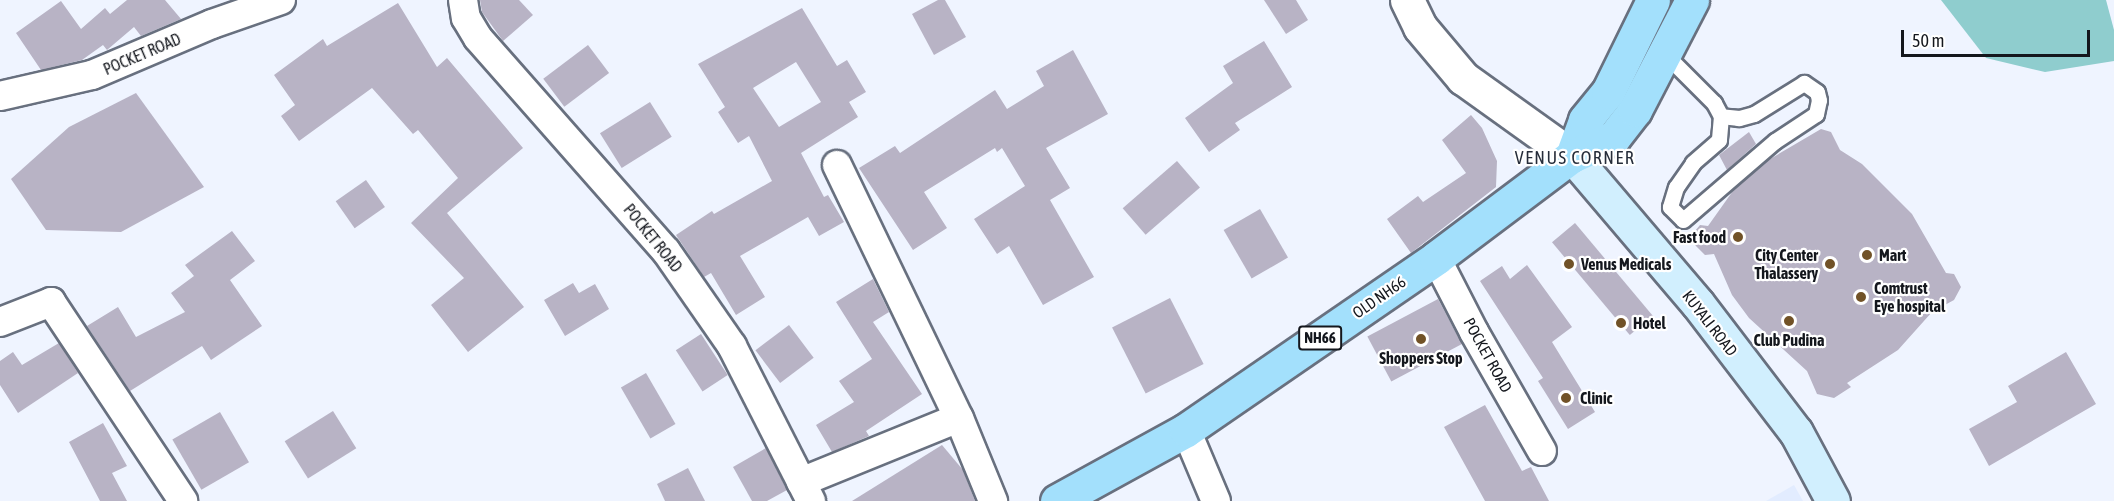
<!DOCTYPE html>
<html>
<head>
<meta charset="utf-8">
<style>
	body { margin:0 }
	#map { position:relative; width:2114px; height:501px; overflow:hidden; background:#eff4ff; font-family:"Asap Condensed",sans-serif }
	div>[style] { position:absolute }
	.built>* { inset:0; background:#e2ecff }
	.water>* { inset:0; background:#8fcdce }
	.building>* { inset:0; background:#b8b3c5; transform-origin:0 0 }
	.roads { filter:drop-shadow(2px 0 #68707f) drop-shadow(-2px 0 #68707f) drop-shadow(0 2px #68707f) drop-shadow(0 -2px #68707f) }
	.service>* { height:15px; margin:-7.5px; padding:0 7.5px; transform-origin:7.5px; border-radius:7.5px; background:#fff }
	.minor>* { height:28px; margin:-14px; padding:0 14px; transform-origin:14px; border-radius:14px; background:#fff }
	.tertiary>* { height:33px; margin:-16.5px; padding:0 16.5px; transform-origin:16.5px; border-radius:16.5px; background:#fff }
	.secondary>* { height:33px; margin:-16.5px; padding:0 16.5px; transform-origin:16.5px; border-radius:16.5px; background:#d1effe }
	.primary>* { height:33px; margin:-16.5px; padding:0 16.5px; transform-origin:16.5px; border-radius:16.5px; background:#a3e0fc }
	.dots>* { width:16px; height:16px; translate:-50% -50%; box-sizing:border-box; border:3px solid #fff; border-radius:50% }
	span { translate:-50% -50%; white-space:nowrap; text-align:center; line-height:1.15; -webkit-text-stroke:4.5px #fff; paint-order:stroke }
	.shield-label span { padding:2px 4px; background:#fff; border:2px solid; border-radius:4px; -webkit-text-stroke-width:0 }
	.shield-label { font-size:15px; color:#14171d; font-weight:700 }
	.street-label { font-size:16px; color:#14171d }
	.poi-label { font-size:16px; color:#14171d; font-weight:700 }
	.right { translate:-100% -50%; text-align:right }
	.left { translate:0 -50%; text-align:left }
	.neighbourhood-label { font-size:18px; color:#262d3a; letter-spacing:1.5px }
	.scale { position:absolute; left:1901px; top:30px; width:189px; height:27px; box-sizing:border-box; border:3px solid #14171d; border-top:0; padding-left:8px; font-size:18px; line-height:21px; white-space:nowrap; color:#14171d; -webkit-text-stroke:4px #fff; paint-order:stroke }
</style>
</head>
<body>
<div id="map">
	<div class="built">
		<div style="clip-path:polygon(1794px 485px,1803px 501px,1766px 501px)"></div>
	</div>
	<div class="water">
		<div style="clip-path:polygon(1941px 0,2106px 0,2114px 30px,2114px 61px,2045px 72px,1986px 58px)"></div>
	</div>
	<div class="building">
		<div style="clip-path:polygon(127px 0,165px 0,181px 19px,141px 36px,134px 27px,107px 50px,103px 45px,82px 60px,41px 70px,16px 33px,61px 1px,81px 29px,105px 8px,110px 14px)"></div>
		<div style="clip-path:polygon(480px 0,519px 0,533px 15px,503px 41px,482px 12px)"></div>
		<div style="clip-path:polygon(938px 0,945px 0,966px 37px,934px 55px,912px 14px)"></div>
		<div style="clip-path:polygon(1264px 0,1296px 0,1308px 20px,1286px 34px)"></div>
		<div style="clip-path:polygon(398px 3px,437px 67px,447px 58px,523px 148px,447px 213px,524px 307px,468px 352px,431px 305px,464px 278px,411px 223px,458px 178px,418px 130px,413px 134px,372px 88px,299px 141px,281px 116px,295px 105px,274px 75px,323px 39px,327px 46px)"></div>
		<div style="clip-path:polygon(evenodd,802px 8px,837px 66px,847px 60px,866px 92px,849px 102px,858px 117px,801px 153px,824px 197px,828px 195px,844px 222px,819px 236px,808px 217px,740px 256px,765px 297px,736px 315px,711px 273px,704px 277px,676px 235px,712px 211px,714px 214px,772px 181px,749px 136px,738px 143px,718px 112px,725px 107px,698px 64px,802px 8px,796px 62px,821px 102px,779px 127px,753px 88px,796px 62px)"></div>
		<div style="clip-path:polygon(1264px 41px,1292px 87px,1235px 123px,1240px 130px,1209px 152px,1185px 118px,1233px 83px,1223px 66px)"></div>
		<div style="left:588px;top:45px;width:35px;height:56px;rotate:53deg"></div>
		<div style="clip-path:polygon(1073px 50px,1108px 114px,1046px 148px,1070px 188px,1050px 200px,1094px 277px,1043px 305px,1009px 246px,997px 254px,974px 219px,1025px 186px,1002px 148px,997px 152px,995px 148px,924px 192px,947px 228px,913px 250px,859px 168px,895px 146px,900px 153px,995px 90px,1007px 109px,1044px 86px,1036px 71px)"></div>
		<div style="clip-path:polygon(136px 93px,204px 187px,121px 232px,46px 230px,11px 179px,69px 127px)"></div>
		<div style="left:650px;top:102px;width:41px;height:59px;rotate:58deg"></div>
		<div style="clip-path:polygon(1471px 115px,1482px 128px,1497px 161px,1496px 187px,1411px 253px,1387px 219px,1418px 196px,1423px 202px,1466px 173px,1442px 140px)"></div>
		<div style="clip-path:polygon(1821px 129px,1831px 132px,1840px 150px,1862px 164px,1912px 214px,1946px 273px,1954px 274px,1961px 287px,1954px 300px,1932px 312px,1898px 350px,1847px 383px,1851px 387px,1834px 398px,1817px 394px,1807px 371px,1749px 318px,1732px 295px,1714px 254px,1705px 255px,1692px 242px,1695px 231px,1700px 225px,1708px 226px,1735px 188px,1765px 162px)"></div>
		<div style="clip-path:polygon(1749px 132px,1756px 144px,1727px 170px,1719px 155px)"></div>
		<div style="left:1177px;top:161px;width:35px;height:72px;rotate:49deg"></div>
		<div style="left:366px;top:180px;width:33px;height:37px;rotate:55deg"></div>
		<div style="left:1260px;top:209px;width:56px;height:42px;rotate:60deg"></div>
		<div style="left:1575px;top:223px;width:121px;height:30px;rotate:50deg"></div>
		<div style="clip-path:polygon(232px 231px,255px 261px,230px 280px,262px 326px,211px 360px,202px 346px,130px 391px,87px 326px,118px 307px,136px 337px,185px 312px,171px 293px,194px 276px,185px 265px)"></div>
		<div style="clip-path:polygon(1527px 265px,1572px 327px,1552px 342px,1595px 412px,1568px 429px,1538px 381px,1543px 378px,1480px 281px,1502px 266px,1510px 279px)"></div>
		<div style="clip-path:polygon(873px 279px,889px 312px,873px 322px,922px 394px,866px 431px,869px 436px,832px 452px,816px 425px,854px 402px,839px 381px,872px 359px,836px 302px)"></div>
		<div style="clip-path:polygon(573px 283px,579px 293px,595px 284px,609px 309px,565px 336px,544px 300px)"></div>
		<div style="left:1170px;top:298px;width:74px;height:65px;rotate:63deg"></div>
		<div style="left:1438px;top:299px;width:51px;height:80px;rotate:62deg"></div>
		<div style="left:789px;top:325px;width:41px;height:42px;rotate:53deg"></div>
		<div style="left:701px;top:334px;width:49px;height:30px;rotate:57deg"></div>
		<div style="clip-path:polygon(59px 343px,78px 373px,18px 413px,0 385px,0 361px,13px 352px,22px 365px)"></div>
		<div style="clip-path:polygon(2066px 352px,2096px 404px,1989px 466px,1969px 429px,2017px 402px,2008px 386px)"></div>
		<div style="left:646px;top:373px;width:59px;height:29px;rotate:60deg"></div>
		<div style="clip-path:polygon(1485px 405px,1522px 471px,1531px 467px,1549px 501px,1485px 501px,1444px 427px)"></div>
		<div style="left:333px;top:411px;width:44px;height:57px;rotate:58deg"></div>
		<div style="left:220px;top:412px;width:58px;height:55px;rotate:60deg"></div>
		<div style="clip-path:polygon(103px 423px,127px 466px,112px 473px,127px 501px,100px 501px,69px 442px)"></div>
		<div style="clip-path:polygon(942px 445px,963px 470px,975px 501px,852px 501px)"></div>
		<div style="clip-path:polygon(766px 448px,787px 490px,767px 501px,752px 501px,733px 467px)"></div>
		<div style="clip-path:polygon(688px 468px,705px 501px,665px 501px,657px 484px)"></div>
	</div>
	<div class="roads">
		<div class="service">
			<div style="left:1664px;top:53px;width:71px;rotate:45deg"></div>
			<div style="left:1714px;top:103px;width:15px;rotate:62deg"></div>
			<div style="left:1721px;top:116px;width:24px;rotate:95deg"></div>
			<div style="left:1719px;top:140px;width:35px;rotate:139deg"></div>
			<div style="left:1693px;top:163px;width:29px;rotate:125deg"></div>
			<div style="left:1676px;top:187px;width:21px;rotate:107deg"></div>
			<div style="left:1670px;top:207px;width:18px;rotate:45deg"></div>
			<div style="left:1683px;top:220px;width:121px;rotate:-40.7deg"></div>
			<div style="left:1775px;top:141px;width:49px;rotate:-33.4deg"></div>
			<div style="left:1816px;top:114px;width:14px;rotate:-78deg"></div>
			<div style="left:1819px;top:100px;width:8px;rotate:-104deg"></div>
			<div style="left:1817px;top:92px;width:16px;rotate:-145deg"></div>
			<div style="left:1804px;top:83px;width:59px;rotate:148.2deg"></div>
			<div style="left:1754px;top:114px;width:16px;rotate:165deg"></div>
			<div style="left:1739px;top:118px;width:18px;rotate:-174deg"></div>
		</div>
		<div class="minor">
			<div style="left:463px;top:0;width:18px;rotate:81deg"></div>
			<div style="left:466px;top:18px;width:23px;rotate:59deg"></div>
			<div style="left:478px;top:38px;width:284px;rotate:48.6deg"></div>
			<div style="left:666px;top:251px;width:116px;rotate:55.2deg"></div>
			<div style="left:732px;top:346px;width:174px;rotate:63deg"></div>
			<div style="left:0;top:96px;width:94px;rotate:-12.9deg"></div>
			<div style="left:92px;top:75px;width:130px;rotate:-23deg"></div>
			<div style="left:212px;top:24px;width:73px;rotate:-19.2deg"></div>
			<div style="left:837px;top:165px;width:281px;rotate:64.3deg"></div>
			<div style="left:959px;top:418px;width:90px;rotate:67.7deg"></div>
			<div style="left:1436px;top:258px;width:83px;rotate:62.8deg"></div>
			<div style="left:1474px;top:332px;width:137px;rotate:60.3deg"></div>
			<div style="left:0;top:322px;width:55px;rotate:-21.4deg"></div>
			<div style="left:51px;top:302px;width:239px;rotate:56.4deg"></div>
			<div style="left:1186px;top:430px;width:77px;rotate:67.1deg"></div>
			<div style="left:801px;top:482px;width:170px;rotate:-22.1deg"></div>
		</div>
		<div class="tertiary">
			<div style="left:1407px;top:0;width:30px;rotate:64deg"></div>
			<div style="left:1420px;top:27px;width:67px;rotate:49.9deg"></div>
			<div style="left:1463px;top:78px;width:134px;rotate:35.6deg"></div>
		</div>
		<div class="secondary">
			<div style="left:1572px;top:156px;width:194px;rotate:49.6deg"></div>
			<div style="left:1698px;top:304px;width:161px;rotate:52.6deg"></div>
			<div style="left:1796px;top:432px;width:78px;rotate:61.8deg"></div>
		</div>
		<div class="primary">
			<div style="left:1572px;top:156px;width:38px;rotate:-70deg"></div>
			<div style="left:1585px;top:120px;width:36px;rotate:-51deg"></div>
			<div style="left:1608px;top:92px;width:102px;rotate:-63.9deg"></div>
			<div style="left:1057px;top:501px;width:147px;rotate:-28.8deg"></div>
			<div style="left:1186px;top:430px;width:303px;rotate:-34.5deg"></div>
			<div style="left:1436px;top:258px;width:170px;rotate:-36.9deg"></div>
			<div style="left:1572px;top:156px;width:46px;rotate:-24.3deg"></div>
			<div style="left:1614px;top:137px;width:34px;rotate:-52deg"></div>
			<div style="left:1635px;top:110px;width:124px;rotate:-62.6deg"></div>
		</div>
	</div>
	<div class="dots">
		<div style="left:1738px;top:237px;background:#715227"></div>
		<div style="left:1867px;top:255px;background:#715227"></div>
		<div style="left:1569px;top:264px;background:#715227"></div>
		<div style="left:1830px;top:264px;background:#715227"></div>
		<div style="left:1861px;top:297px;background:#715227"></div>
		<div style="left:1789px;top:321px;background:#715227"></div>
		<div style="left:1621px;top:323px;background:#715227"></div>
		<div style="left:1421px;top:339px;background:#715227"></div>
		<div style="left:1566px;top:398px;background:#715227"></div>
	</div>
	<div class="shield-label">
		<span style="left:1320px;top:338px">NH66</span>
	</div>
	<div class="street-label">
		<span style="left:142px;top:54px;rotate:-23deg">POCKET ROAD</span>
		<span style="left:653px;top:238px;rotate:51deg">POCKET ROAD</span>
		<span style="left:1379px;top:297px;rotate:-35deg">OLD NH66</span>
		<span style="left:1710px;top:323px;rotate:52deg">KUYALI ROAD</span>
		<span style="left:1488px;top:355px;rotate:61deg">POCKET ROAD</span>
	</div>
	<div class="poi-label">
		<span class="right" style="left:1726px;top:237px">Fast food</span>
		<span class="right" style="left:1818px;top:264px">City Center<br>Thalassery</span>
		<span class="left" style="left:1879px;top:255px">Mart</span>
		<span class="left" style="left:1581px;top:264px">Venus Medicals</span>
		<span class="left" style="left:1874px;top:297px">Comtrust<br>Eye hospital</span>
		<span class="left" style="left:1633px;top:323px">Hotel</span>
		<span style="left:1789px;top:340px">Club Pudina</span>
		<span style="left:1421px;top:358px">Shoppers Stop</span>
		<span class="left" style="left:1580px;top:398px">Clinic</span>
	</div>
	<div class="neighbourhood-label">
		<span style="left:1575px;top:158px">VENUS CORNER</span>
	</div>
	<div class="scale">50 m</div>
</div>
</body>
</html>
